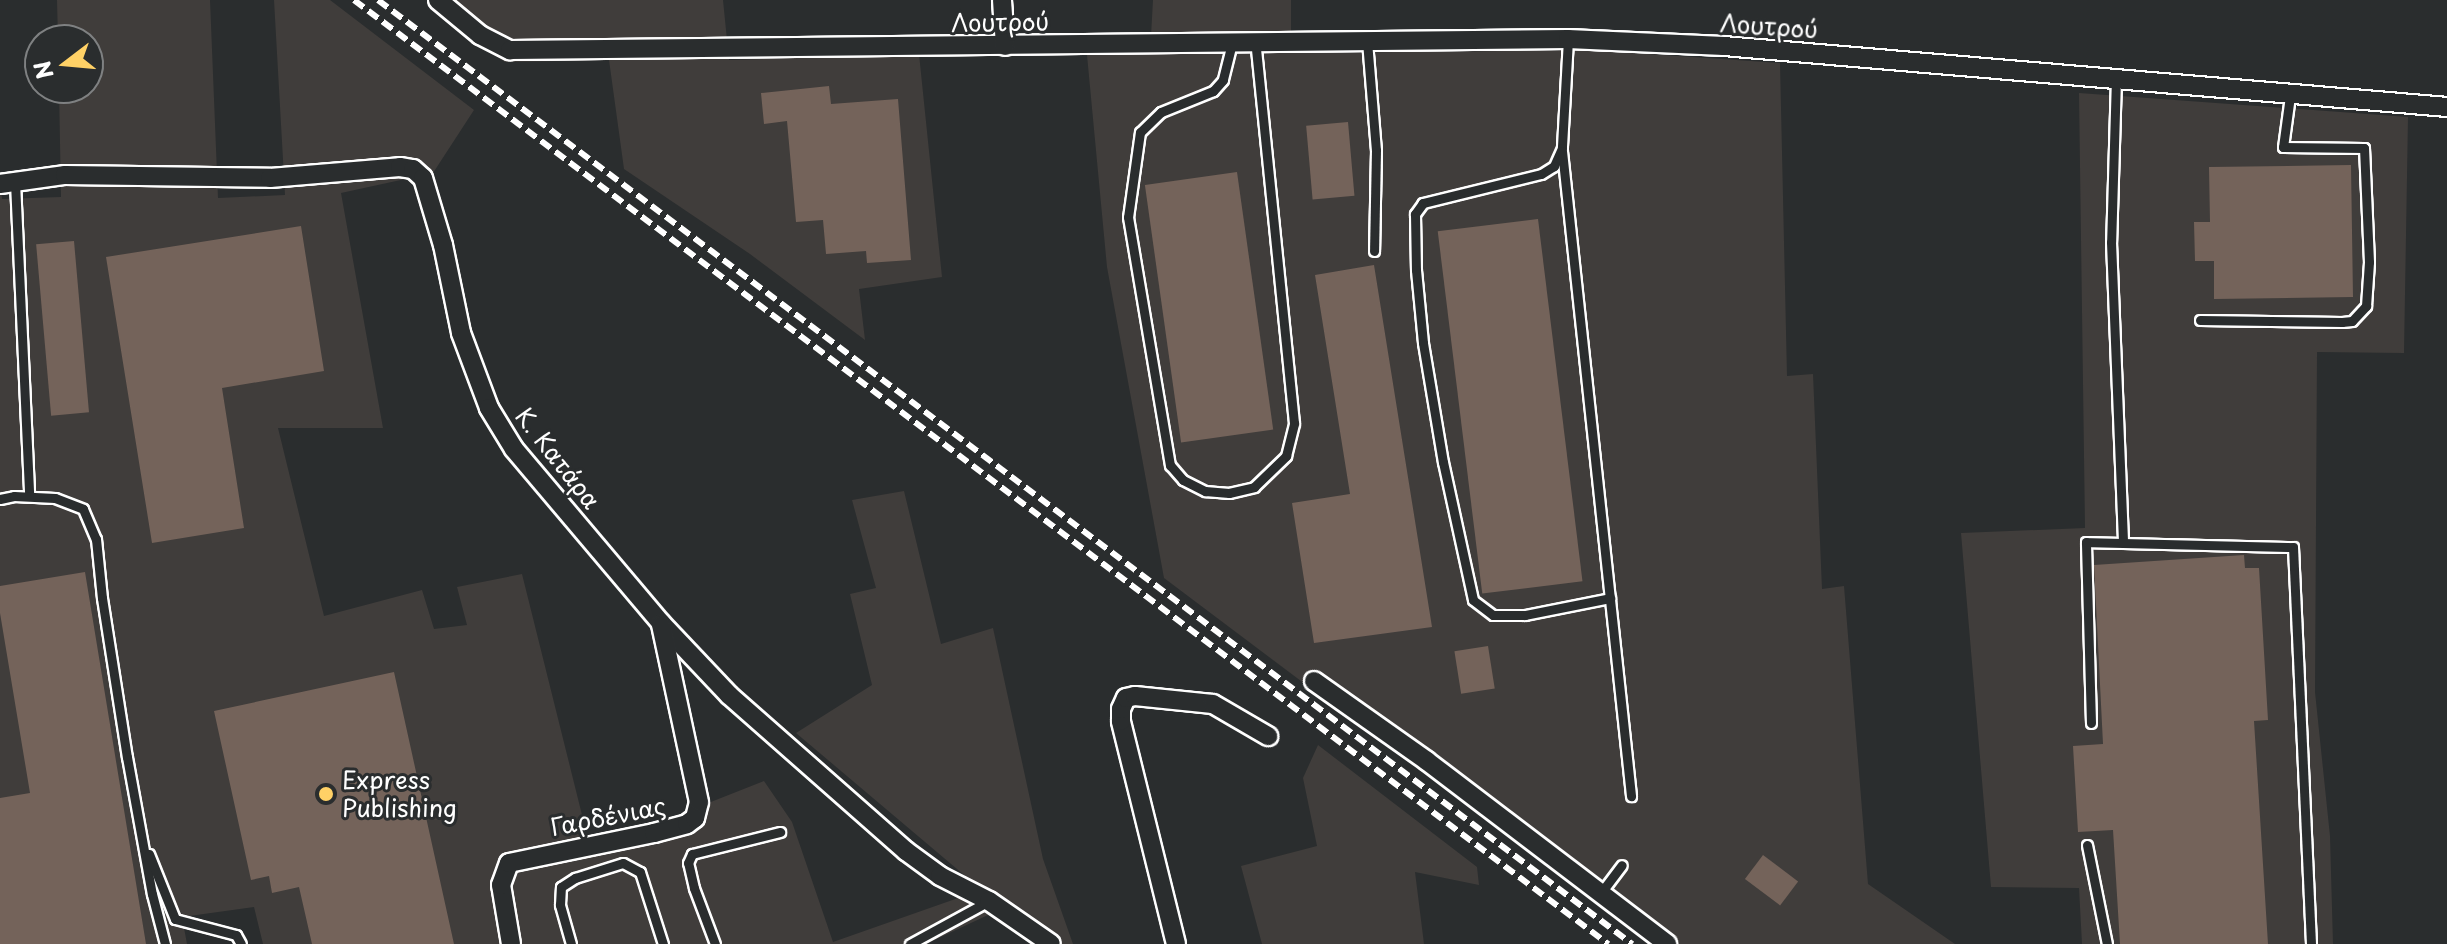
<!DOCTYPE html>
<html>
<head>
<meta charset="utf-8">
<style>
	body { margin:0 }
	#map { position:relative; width:2447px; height:944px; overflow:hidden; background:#2a2d2e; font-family:"Playpen Sans",sans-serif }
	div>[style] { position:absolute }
	.built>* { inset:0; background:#403d3b }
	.building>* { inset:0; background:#74635a; transform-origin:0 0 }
	.roads { filter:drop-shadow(2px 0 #fff) drop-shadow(-2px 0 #fff) drop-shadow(0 2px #fff) drop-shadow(0 -2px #fff) }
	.lane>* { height:9px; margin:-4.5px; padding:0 4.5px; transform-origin:4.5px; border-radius:4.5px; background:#2a2d2e }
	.street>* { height:18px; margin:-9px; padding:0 9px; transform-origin:9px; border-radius:9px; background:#2a2d2e }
	.rail>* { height:6px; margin-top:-3px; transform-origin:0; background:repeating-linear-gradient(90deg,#fff 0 12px,transparent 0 18px) }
	.dots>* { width:22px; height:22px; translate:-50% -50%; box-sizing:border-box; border:4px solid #2a2d2e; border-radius:50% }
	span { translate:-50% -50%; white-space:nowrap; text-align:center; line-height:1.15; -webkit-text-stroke:6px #2a2d2e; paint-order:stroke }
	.street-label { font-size:24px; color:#fff }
	.poi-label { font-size:24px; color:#fff }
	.left { translate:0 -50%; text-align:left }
	.north { position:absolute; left:24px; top:24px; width:80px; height:80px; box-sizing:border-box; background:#2a2d2e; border:2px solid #7f8182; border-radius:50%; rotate:254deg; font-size:22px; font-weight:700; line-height:32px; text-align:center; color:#fff }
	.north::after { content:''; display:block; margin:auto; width:28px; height:36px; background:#ffd166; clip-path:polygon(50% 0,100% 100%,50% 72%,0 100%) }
</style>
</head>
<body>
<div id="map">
	<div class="built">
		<div style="clip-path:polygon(57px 0,210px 0,218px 198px,285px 195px,274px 0,330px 0,474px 110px,433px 173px,341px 193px,383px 428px,278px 428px,324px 616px,422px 590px,434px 629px,467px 625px,457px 587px,522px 574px,588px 839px,650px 826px,764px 781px,792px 822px,833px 942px,961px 897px,970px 880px,796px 733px,872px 685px,850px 594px,876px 588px,852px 500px,904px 491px,941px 644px,993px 628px,1043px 859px,1073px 944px,1031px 944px,988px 915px,926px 944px,263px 944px,254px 907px,182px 917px,187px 944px,0 944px,0 181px,2px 199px,61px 197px,59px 88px,88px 88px,88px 40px,58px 40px)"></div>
		<div style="clip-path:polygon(449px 0,723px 0,729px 60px,919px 54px,942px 277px,859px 289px,865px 340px,750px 254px,624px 169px,609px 60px,505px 62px,451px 25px)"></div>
		<div style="clip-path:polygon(1153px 0,1291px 0,1291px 53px,1590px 50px,1780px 63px,1787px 376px,1813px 374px,1822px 589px,1844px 586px,1868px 884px,1955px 944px,1651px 944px,1164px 578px,1107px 267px,1087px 55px,1150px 54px)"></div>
		<div style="clip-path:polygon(2079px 93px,2408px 117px,2404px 353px,2317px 352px,2315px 692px,2330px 836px,2333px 944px,2082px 944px,2079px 888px,1991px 887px,1961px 533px,2085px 528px)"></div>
		<div style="clip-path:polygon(1318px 745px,1477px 867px,1479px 885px,1415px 872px,1424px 944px,1262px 944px,1241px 866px,1317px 846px,1303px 778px)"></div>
	</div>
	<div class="building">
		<div style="clip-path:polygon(829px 86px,831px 104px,898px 99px,911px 260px,867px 263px,866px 251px,826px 254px,823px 220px,796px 222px,787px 121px,764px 124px,761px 93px)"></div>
		<div style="left:1348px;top:122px;width:74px;height:42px;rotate:85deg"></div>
		<div style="clip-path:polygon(2351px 165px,2353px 297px,2214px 299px,2214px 261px,2195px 261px,2194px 222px,2210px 222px,2209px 167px)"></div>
		<div style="left:1237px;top:172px;width:260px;height:93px;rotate:82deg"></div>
		<div style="left:1538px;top:219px;width:365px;height:101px;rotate:83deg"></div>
		<div style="clip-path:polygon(301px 226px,324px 371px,222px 388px,244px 528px,152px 543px,106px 257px)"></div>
		<div style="left:74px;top:241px;width:172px;height:38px;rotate:85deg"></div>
		<div style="clip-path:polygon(1374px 265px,1432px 627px,1314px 643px,1292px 503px,1350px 494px,1315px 275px)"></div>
		<div style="clip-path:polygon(2244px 555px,2245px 568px,2259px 568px,2268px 720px,2254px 721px,2268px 944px,2120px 944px,2113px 830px,2078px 832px,2073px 746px,2103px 744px,2094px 565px)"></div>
		<div style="clip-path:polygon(85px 572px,146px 944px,0 944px,0 798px,30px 793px,0 613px,0 586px)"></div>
		<div style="left:1488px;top:646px;width:43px;height:34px;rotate:81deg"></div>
		<div style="clip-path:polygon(394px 672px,454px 944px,312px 944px,299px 887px,272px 893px,269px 876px,251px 880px,214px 711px)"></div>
		<div style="left:1763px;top:855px;width:44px;height:30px;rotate:37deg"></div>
	</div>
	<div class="roads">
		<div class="lane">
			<div style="left:1568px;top:39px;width:109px;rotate:93.2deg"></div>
			<div style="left:1562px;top:148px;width:20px;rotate:114deg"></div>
			<div style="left:1554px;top:166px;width:15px;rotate:148deg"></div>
			<div style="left:1541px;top:174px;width:122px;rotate:166.2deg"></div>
			<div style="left:1423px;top:203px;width:14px;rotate:126deg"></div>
			<div style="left:1415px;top:214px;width:56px;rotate:89deg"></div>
			<div style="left:1416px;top:270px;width:73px;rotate:84.5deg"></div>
			<div style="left:1423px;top:343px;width:121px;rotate:80.5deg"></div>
			<div style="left:1443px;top:462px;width:141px;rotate:77.7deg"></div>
			<div style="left:1473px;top:600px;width:25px;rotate:37deg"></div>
			<div style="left:1493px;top:615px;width:32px"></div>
			<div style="left:1525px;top:615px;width:87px;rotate:-11.3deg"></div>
			<div style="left:1367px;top:41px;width:109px;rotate:85.3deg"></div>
			<div style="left:1376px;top:150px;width:101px;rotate:91.1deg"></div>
			<div style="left:1232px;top:43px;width:38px;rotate:104deg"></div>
			<div style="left:1223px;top:80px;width:15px;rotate:132deg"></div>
			<div style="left:1213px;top:91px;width:56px;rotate:158deg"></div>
			<div style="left:1161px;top:112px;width:29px;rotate:136deg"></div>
			<div style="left:1140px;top:132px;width:86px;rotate:98deg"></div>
			<div style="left:1128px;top:217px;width:252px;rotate:80.4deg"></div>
			<div style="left:1170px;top:465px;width:20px;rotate:49deg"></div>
			<div style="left:1183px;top:480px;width:25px;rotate:27deg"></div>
			<div style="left:1205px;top:491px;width:24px;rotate:5deg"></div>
			<div style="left:1229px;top:493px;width:26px;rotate:-13deg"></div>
			<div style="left:1254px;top:487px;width:45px;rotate:-44.1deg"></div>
			<div style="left:1286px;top:456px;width:34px;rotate:-76deg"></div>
			<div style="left:1294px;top:423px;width:383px;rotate:-95.8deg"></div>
			<div style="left:2116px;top:78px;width:164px;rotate:91.7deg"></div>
			<div style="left:2111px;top:242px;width:301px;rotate:87.7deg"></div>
			<div style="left:1562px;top:151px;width:649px;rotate:83.89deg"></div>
			<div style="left:15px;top:182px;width:314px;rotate:87.4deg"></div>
			<div style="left:2200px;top:320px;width:142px;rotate:0.8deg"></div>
			<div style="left:2342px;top:322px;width:10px;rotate:-6deg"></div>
			<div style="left:2352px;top:321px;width:21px;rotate:-47deg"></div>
			<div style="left:2366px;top:306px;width:44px;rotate:-86.1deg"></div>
			<div style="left:2369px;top:262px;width:114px;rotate:-92.5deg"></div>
			<div style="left:2364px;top:148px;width:81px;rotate:-179.3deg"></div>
			<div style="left:2283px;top:147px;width:51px;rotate:-82.2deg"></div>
			<div style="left:0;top:499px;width:14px;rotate:-12deg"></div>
			<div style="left:14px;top:496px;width:41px;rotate:2.8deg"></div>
			<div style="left:55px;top:498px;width:30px;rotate:21deg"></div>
			<div style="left:83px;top:509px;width:33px;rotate:67deg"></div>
			<div style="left:96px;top:539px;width:59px;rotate:84.2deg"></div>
			<div style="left:102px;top:598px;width:161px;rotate:81.1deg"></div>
			<div style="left:127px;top:757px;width:139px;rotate:79.7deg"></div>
			<div style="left:152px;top:894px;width:52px;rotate:75.4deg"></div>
			<div style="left:2091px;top:723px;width:181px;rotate:-91.6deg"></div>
			<div style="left:2086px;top:542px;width:207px;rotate:1.4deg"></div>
			<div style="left:2293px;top:547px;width:397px;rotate:87.4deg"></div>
			<div style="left:2087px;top:845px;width:101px;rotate:78.6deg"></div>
			<div style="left:149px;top:854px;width:70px;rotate:68.2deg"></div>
			<div style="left:175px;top:919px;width:63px;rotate:14.7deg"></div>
			<div style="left:236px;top:935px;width:10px;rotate:61deg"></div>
			<div style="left:1600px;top:894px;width:36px;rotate:-53deg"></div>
			<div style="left:571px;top:944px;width:41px;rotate:-105.8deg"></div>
			<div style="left:560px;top:905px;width:18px;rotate:-87deg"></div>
			<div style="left:561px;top:887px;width:17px;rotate:-33deg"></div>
			<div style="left:575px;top:878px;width:50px;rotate:-17.4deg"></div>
			<div style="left:623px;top:863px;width:19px;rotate:28deg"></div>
			<div style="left:640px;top:872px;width:76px;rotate:72.3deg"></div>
			<div style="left:715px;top:944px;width:60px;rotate:-110.6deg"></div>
			<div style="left:694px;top:888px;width:26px;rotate:-103deg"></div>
			<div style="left:688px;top:863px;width:10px;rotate:-66deg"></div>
			<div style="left:692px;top:854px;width:91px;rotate:-14deg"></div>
			<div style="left:910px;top:944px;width:90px;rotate:-28.6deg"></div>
		</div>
		<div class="street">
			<div style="left:438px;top:0;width:55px;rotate:39.8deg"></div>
			<div style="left:480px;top:35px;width:34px;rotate:27deg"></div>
			<div style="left:510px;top:50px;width:1058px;rotate:-0.6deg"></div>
			<div style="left:1568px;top:39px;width:156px;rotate:2.6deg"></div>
			<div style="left:1724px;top:46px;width:726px;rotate:4.82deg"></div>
			<div style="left:1002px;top:0;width:46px;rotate:86.3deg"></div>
			<div style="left:0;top:184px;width:66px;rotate:-7.9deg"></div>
			<div style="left:65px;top:175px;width:205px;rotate:0.8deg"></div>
			<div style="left:270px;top:178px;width:130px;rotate:-4.8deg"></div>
			<div style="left:400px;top:167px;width:13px;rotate:9deg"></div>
			<div style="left:413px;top:169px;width:13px;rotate:42deg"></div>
			<div style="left:423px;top:178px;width:70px;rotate:73.4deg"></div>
			<div style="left:443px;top:245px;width:90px;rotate:78.4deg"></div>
			<div style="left:461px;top:333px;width:80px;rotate:69.5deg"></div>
			<div style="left:489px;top:408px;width:48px;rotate:58.6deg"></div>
			<div style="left:514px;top:449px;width:228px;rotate:49.8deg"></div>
			<div style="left:661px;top:623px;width:99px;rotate:46.6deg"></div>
			<div style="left:729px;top:695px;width:236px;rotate:41.4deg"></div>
			<div style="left:906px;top:851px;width:42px;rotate:36.3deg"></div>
			<div style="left:940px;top:876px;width:55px;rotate:27deg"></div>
			<div style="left:989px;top:901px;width:75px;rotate:34.7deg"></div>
			<div style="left:1314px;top:681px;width:138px;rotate:35.3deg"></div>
			<div style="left:1427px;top:761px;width:302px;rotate:37.3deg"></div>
			<div style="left:511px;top:944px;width:60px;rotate:-99.6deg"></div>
			<div style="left:501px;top:885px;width:23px;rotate:-70deg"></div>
			<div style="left:509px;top:863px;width:148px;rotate:-11.7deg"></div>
			<div style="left:654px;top:833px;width:34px;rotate:-15deg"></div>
			<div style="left:687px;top:824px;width:10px;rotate:-37deg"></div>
			<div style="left:695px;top:818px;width:16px;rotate:-76deg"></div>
			<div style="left:699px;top:802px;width:181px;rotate:-102.1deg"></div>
			<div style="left:1176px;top:944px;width:230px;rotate:-103.9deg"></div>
			<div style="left:1121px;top:721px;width:12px;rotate:-90deg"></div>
			<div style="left:1121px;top:709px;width:12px;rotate:-66deg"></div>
			<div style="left:1126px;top:698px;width:9px;rotate:-13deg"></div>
			<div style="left:1135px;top:696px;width:78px;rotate:5.9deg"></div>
			<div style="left:1213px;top:704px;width:64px;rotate:30.2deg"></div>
		</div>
	</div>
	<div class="rail">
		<div style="left:354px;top:0;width:1570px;rotate:36.97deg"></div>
		<div style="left:378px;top:0;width:1570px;rotate:36.97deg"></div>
	</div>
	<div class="dots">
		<div style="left:326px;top:794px;background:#ffd166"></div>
	</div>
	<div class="street-label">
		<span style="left:1000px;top:22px;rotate:-1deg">Λουτρού</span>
		<span style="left:1769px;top:26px;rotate:4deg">Λουτρού</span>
		<span style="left:558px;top:458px;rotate:52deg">Κ. Κατάρα</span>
		<span style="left:608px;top:816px;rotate:-11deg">Γαρδένιας</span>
	</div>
	<div class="poi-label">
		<span class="left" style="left:342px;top:794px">Express<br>Publishing</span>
	</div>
	<div class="north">N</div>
</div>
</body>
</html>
